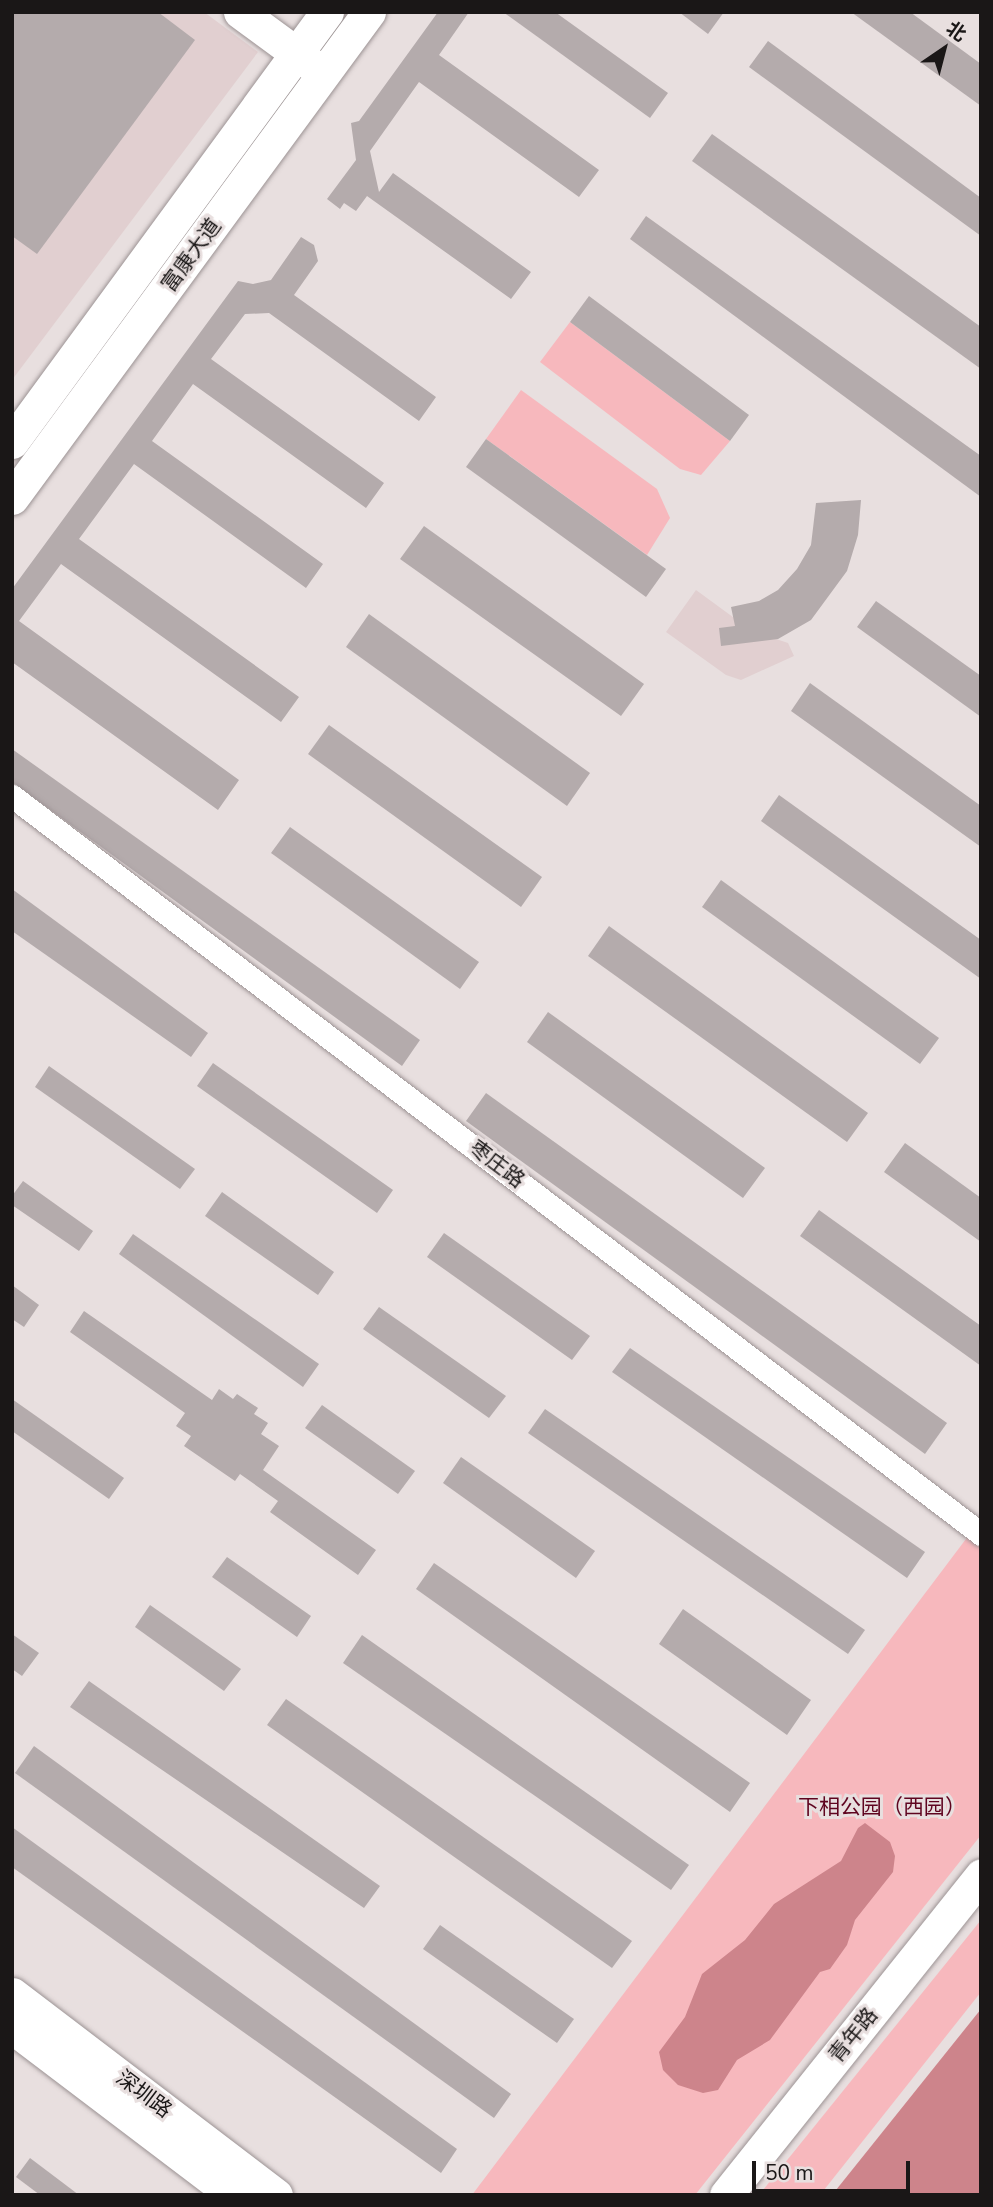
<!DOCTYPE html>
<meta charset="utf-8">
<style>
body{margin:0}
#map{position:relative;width:993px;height:2207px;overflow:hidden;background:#e8dfdf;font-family:"Nunito Sans","Noto Sans SC",sans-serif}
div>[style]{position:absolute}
.built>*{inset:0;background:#e1cfd0}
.green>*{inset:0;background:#f7b8bd}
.water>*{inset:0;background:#cd848b}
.building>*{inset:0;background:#b4abac}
.roads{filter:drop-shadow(0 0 2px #9c9394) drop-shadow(0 0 2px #9c9394)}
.street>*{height:23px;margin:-11.5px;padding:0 11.5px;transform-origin:11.5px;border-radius:11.5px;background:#fff}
.secondary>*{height:33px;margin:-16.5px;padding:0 16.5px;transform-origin:16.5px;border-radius:16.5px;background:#fff}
span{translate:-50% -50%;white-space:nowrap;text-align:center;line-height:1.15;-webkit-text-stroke:6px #e8dfdf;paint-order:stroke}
.street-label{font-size:21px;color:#1a1717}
.park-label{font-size:21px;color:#5f041f}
.frame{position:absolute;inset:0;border:14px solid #1a1717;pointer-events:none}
.north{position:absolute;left:909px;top:14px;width:70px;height:70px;-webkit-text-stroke:5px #e8dfdf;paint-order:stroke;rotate:35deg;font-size:19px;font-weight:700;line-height:28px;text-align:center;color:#1a1717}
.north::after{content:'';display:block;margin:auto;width:24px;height:32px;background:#1a1717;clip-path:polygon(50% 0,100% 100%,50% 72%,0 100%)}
.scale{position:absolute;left:752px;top:2161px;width:158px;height:32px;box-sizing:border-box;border:4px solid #1a1717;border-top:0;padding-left:9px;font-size:21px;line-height:24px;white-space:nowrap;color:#1a1717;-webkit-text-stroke:5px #e8dfdf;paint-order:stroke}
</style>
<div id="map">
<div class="built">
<div style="clip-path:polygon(12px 12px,204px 12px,258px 52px,12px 380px)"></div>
<div style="clip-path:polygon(696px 590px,752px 631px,788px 643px,794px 656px,741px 680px,726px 675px,666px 632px)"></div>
</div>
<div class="green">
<div style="clip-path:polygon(570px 322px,730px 441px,701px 475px,680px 469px,540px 362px)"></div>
<div style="clip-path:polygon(521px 390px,657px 489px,670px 518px,647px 555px,486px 439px)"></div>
<div style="clip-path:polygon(981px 1519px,981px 1835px,695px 2195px,472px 2195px)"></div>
<div style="clip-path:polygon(981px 1920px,981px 1992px,820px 2195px,759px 2195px)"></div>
</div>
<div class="water">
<div style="clip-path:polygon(865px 1823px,890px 1842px,895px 1856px,893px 1872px,855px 1920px,847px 1945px,830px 1969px,820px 1972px,770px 2040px,737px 2060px,718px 2090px,703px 2093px,678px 2085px,663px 2070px,659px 2052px,685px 2017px,702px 1974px,745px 1940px,774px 1904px,841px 1861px,858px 1828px)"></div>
<div style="clip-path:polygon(981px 2009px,981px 2195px,832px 2195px)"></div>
</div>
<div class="building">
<div style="clip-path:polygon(12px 12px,158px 12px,195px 40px,37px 254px,12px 236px)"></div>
<div style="clip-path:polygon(438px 12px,469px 12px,439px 55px,599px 170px,579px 197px,419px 82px,370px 151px,379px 192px,393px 173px,531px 272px,511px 299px,367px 196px,356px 211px,344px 203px,340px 209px,327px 199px,356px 160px,351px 123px,359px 121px)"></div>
<div style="clip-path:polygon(503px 12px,555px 12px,668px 93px,650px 118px)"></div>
<div style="clip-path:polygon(679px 12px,724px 12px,708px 34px)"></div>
<div style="clip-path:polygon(851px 12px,910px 12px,981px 64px,981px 106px)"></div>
<div style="clip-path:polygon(768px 41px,981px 198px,981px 236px,749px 67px)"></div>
<div style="clip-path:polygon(712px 134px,981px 327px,981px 369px,692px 161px)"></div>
<div style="clip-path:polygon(646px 216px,981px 456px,981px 497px,630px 239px)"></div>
<div style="clip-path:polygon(301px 237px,314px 245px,318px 261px,294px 295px,436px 397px,419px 421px,269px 313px,245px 314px,211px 359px,384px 483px,366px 508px,193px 384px,152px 441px,323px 564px,306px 588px,134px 464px,79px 539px,299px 697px,281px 722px,61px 564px,19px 621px,239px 780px,218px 810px,12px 662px,12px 589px,238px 281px,253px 284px,271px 280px)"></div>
<div style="clip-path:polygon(589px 296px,749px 415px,730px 441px,570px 322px)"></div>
<div style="clip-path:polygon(486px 439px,666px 569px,646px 597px,466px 467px)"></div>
<div style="clip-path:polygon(861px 500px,858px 535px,847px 571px,811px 620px,778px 639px,721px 646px,719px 628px,735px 626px,731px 607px,759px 601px,778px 590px,797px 569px,811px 545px,816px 503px)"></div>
<div style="clip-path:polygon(424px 526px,644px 684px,621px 716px,400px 559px)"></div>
<div style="clip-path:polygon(876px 601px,981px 676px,981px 717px,857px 627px)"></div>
<div style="clip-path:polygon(369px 614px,590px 773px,567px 806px,346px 647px)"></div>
<div style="clip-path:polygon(810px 683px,981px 806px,981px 847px,791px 711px)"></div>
<div style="clip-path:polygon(329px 725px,542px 877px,521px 907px,308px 754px)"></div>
<div style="clip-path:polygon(12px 749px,420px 1040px,402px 1066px,12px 782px)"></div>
<div style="clip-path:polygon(779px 795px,981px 940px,981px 979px,761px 821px)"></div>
<div style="clip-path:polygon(290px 827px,479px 962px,460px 989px,271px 853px)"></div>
<div style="clip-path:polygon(721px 880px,939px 1038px,920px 1064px,702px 907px)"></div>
<div style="clip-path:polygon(12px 889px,208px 1033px,191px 1057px,12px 931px)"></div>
<div style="clip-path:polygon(609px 926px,868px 1113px,847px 1142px,588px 956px)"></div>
<div style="clip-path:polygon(548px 1012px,765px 1168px,743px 1198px,527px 1042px)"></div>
<div style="clip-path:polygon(213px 1063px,393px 1190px,377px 1213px,197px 1086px)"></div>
<div style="clip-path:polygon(49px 1066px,195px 1169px,180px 1189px,35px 1087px)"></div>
<div style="clip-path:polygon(486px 1093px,947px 1423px,925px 1454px,466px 1121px)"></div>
<div style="clip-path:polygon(905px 1143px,981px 1198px,981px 1242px,884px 1172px)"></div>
<div style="clip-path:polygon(23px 1181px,93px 1231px,79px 1251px,12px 1205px,12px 1196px)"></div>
<div style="clip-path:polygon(222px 1192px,334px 1272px,318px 1295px,205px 1216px)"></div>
<div style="clip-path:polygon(819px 1210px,981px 1326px,981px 1366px,800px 1236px)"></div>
<div style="clip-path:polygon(444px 1233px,590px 1336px,572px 1360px,427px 1257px)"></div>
<div style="clip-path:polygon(133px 1234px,319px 1364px,303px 1387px,119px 1254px)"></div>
<div style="clip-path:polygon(12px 1285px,39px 1305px,24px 1327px,12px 1319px)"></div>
<div style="clip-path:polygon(379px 1307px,506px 1396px,489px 1418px,363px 1329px)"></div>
<div style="clip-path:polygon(84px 1311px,212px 1400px,219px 1389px,233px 1399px,237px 1394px,258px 1408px,254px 1414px,268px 1423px,261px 1434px,279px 1446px,263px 1470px,376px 1550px,358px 1575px,270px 1512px,278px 1501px,240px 1474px,235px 1481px,184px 1446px,191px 1436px,176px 1426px,185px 1413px,70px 1332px)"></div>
<div style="clip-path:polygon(630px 1348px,925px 1552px,907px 1578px,612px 1372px)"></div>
<div style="clip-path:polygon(12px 1399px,124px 1478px,109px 1499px,12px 1431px)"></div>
<div style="clip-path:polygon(322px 1405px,415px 1471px,398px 1494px,305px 1428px)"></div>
<div style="clip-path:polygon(545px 1409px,865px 1630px,848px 1654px,528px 1433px)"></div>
<div style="clip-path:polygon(461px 1457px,595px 1551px,576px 1578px,443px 1483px)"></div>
<div style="clip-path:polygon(227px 1557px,311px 1616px,297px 1637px,212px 1577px)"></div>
<div style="clip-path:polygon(434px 1563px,750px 1783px,730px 1812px,416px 1589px)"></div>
<div style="clip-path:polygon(150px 1605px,241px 1669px,224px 1691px,135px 1627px)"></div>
<div style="clip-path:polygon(683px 1609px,811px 1700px,787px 1735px,659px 1644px)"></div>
<div style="clip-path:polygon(12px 1634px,39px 1653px,22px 1676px,12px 1669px)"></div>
<div style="clip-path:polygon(362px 1635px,689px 1865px,671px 1890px,343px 1663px)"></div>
<div style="clip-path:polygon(89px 1681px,380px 1886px,364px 1908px,70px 1707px)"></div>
<div style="clip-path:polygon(286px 1699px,632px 1941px,612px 1968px,267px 1725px)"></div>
<div style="clip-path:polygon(34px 1746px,511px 2094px,494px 2118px,15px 1773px)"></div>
<div style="clip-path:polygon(12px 1827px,457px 2149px,441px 2173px,12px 1867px)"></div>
<div style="clip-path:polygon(440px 1925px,574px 2019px,557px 2043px,423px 1949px)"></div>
<div style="clip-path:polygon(30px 2158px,79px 2195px,40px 2195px,16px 2177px)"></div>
</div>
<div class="roads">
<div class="street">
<div style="left:12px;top:796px;width:1218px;rotate:37.29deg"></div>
</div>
<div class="secondary">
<div style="left:240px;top:12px;width:93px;rotate:36.3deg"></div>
<div style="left:12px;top:442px;width:533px;rotate:-53.78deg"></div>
<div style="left:12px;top:498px;width:603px;rotate:-53.7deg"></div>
<div style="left:12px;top:1994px;width:332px;rotate:37.3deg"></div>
<div style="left:12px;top:2027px;width:278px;rotate:37.2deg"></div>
<div style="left:726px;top:2195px;width:409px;rotate:-51.4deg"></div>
</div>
</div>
<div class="street-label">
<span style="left:191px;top:255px;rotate:-54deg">富康大道</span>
<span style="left:497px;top:1164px;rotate:37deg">枣庄路</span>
<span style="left:853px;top:2035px;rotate:-51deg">青年路</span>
<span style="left:144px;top:2094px;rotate:37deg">深圳路</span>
</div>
<div class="park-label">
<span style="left:882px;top:1807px">下相公园（西园）</span>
</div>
<div class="frame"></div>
<div class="north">北</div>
<div class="scale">50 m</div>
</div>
